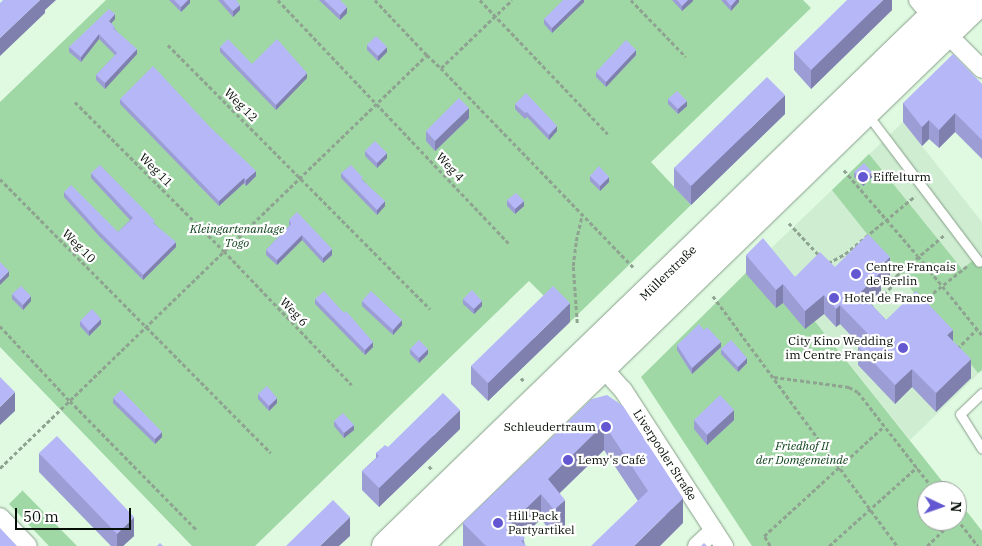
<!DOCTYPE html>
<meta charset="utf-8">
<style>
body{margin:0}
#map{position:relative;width:982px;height:546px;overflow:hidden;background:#e0fae2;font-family:"IBM Plex Serif",serif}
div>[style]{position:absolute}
.built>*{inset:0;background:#ceedd1}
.green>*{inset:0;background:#9fd7a5}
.path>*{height:2.5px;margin-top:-1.25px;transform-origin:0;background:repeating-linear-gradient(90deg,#8fa391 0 4px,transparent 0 6.5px)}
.roads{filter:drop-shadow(0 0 1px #869e88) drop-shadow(0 0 1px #869e88)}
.service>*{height:9px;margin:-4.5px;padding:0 4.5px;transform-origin:4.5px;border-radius:4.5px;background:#fff}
.minor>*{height:18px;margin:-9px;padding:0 9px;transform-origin:9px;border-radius:9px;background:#fff}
.primary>*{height:28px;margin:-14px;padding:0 14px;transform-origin:14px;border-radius:14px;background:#fff}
.wall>*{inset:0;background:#9c9dd4}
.shaded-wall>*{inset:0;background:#7f80ad}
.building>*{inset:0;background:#b5b7f7}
.dots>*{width:14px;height:14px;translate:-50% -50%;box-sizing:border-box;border:2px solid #fff;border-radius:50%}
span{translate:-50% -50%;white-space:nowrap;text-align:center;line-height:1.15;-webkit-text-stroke:4.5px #fff;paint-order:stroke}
.street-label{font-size:12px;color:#060f07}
.poi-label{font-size:12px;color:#060f07}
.left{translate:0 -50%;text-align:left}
.right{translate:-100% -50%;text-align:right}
.park-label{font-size:12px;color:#10441c;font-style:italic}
.north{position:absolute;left:917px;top:481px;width:50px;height:50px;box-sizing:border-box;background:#fff;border:1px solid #9b9f9c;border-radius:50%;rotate:93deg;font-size:14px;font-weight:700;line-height:20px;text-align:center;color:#060f07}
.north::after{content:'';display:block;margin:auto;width:18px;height:22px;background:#6358d1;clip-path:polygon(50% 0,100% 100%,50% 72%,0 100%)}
.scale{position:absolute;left:15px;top:508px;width:116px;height:22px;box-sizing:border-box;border:2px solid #060f07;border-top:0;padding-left:6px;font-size:15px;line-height:18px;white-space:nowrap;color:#060f07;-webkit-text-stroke:4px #fff;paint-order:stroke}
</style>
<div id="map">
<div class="built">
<div style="clip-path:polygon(903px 122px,982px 222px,982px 370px,910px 440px,763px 256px)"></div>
</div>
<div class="green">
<div style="clip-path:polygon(106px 0,803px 0,811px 8px,651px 162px,691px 205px,570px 322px,529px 281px,255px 546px,192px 546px,0 347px,0 102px)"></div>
<div style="clip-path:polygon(869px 154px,962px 269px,976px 258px,982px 260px,982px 370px,978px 373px,832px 190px)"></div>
<div style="clip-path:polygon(763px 256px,950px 491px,927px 491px,927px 521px,957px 521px,957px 499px,982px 531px,982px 546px,752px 546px,641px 377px)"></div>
<div style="clip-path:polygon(23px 490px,23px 491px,77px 546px,49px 546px,9px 504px)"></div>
</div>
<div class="path">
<div style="left:278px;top:0;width:335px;rotate:46.5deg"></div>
<div style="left:375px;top:0;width:76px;rotate:46.6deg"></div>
<div style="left:480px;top:0;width:185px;rotate:46.3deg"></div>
<div style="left:631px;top:0;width:79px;rotate:46deg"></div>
<div style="left:168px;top:45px;width:372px;rotate:45.2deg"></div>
<div style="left:441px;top:68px;width:278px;rotate:46deg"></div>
<div style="left:75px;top:102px;width:211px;rotate:45deg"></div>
<div style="left:224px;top:251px;width:185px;rotate:46.3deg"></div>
<div style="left:844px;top:170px;width:113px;rotate:49.3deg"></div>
<div style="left:918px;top:256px;width:102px;rotate:51deg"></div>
<div style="left:0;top:179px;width:385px;rotate:45.3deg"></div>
<div style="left:789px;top:223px;width:45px;rotate:46.8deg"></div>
<div style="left:828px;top:263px;width:19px;rotate:-28deg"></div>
<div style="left:845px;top:254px;width:91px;rotate:-39.6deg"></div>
<div style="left:713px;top:296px;width:310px;rotate:53.6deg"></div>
<div style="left:923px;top:301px;width:56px;rotate:-38.5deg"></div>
<div style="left:869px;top:307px;width:31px;rotate:-42deg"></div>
<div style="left:892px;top:286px;width:11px;rotate:-68deg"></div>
<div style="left:896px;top:276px;width:63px;rotate:-40.5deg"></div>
<div style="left:577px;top:323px;width:57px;rotate:-94deg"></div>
<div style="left:573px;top:266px;width:25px;rotate:-83deg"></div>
<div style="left:576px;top:241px;width:27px;rotate:-77deg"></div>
<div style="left:0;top:326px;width:103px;rotate:47deg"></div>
<div style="left:70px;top:401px;width:180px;rotate:45.5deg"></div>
<div style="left:957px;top:349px;width:28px;rotate:-45deg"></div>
<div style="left:774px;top:377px;width:76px;rotate:7.6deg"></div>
<div style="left:849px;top:387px;width:10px;rotate:29deg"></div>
<div style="left:858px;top:392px;width:125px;rotate:52.1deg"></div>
<div style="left:521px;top:378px;width:6px;rotate:45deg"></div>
<div style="left:429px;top:466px;width:6px;rotate:51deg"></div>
<div style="left:0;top:468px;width:594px;rotate:-44.05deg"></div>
<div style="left:427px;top:55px;width:19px;rotate:43deg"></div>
<div style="left:441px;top:68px;width:98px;rotate:-43.8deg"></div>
<div style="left:957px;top:519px;width:34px;rotate:52deg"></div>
<div style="left:770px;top:546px;width:12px;rotate:-121deg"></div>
<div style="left:764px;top:536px;width:163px;rotate:-42.5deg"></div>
<div style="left:829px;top:546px;width:118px;rotate:-41.9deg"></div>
<div style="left:927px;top:546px;width:36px;rotate:-44deg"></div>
</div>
<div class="roads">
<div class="service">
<div style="left:868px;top:115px;width:184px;rotate:52.9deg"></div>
<div style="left:982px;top:393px;width:30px;rotate:136deg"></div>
<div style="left:960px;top:414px;width:41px;rotate:57.8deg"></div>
</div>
<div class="minor">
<div style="left:918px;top:0;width:45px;rotate:49.5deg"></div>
<div style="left:947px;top:34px;width:49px;rotate:45deg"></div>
<div style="left:602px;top:367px;width:31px;rotate:48deg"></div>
<div style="left:623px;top:390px;width:186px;rotate:57.1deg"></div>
<div style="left:0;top:517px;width:40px;rotate:46deg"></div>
<div style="left:697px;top:546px;width:23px;rotate:-43deg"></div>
</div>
<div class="primary">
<div style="left:386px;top:546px;width:785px;rotate:-44.07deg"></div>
<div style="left:418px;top:546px;width:784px;rotate:-44.12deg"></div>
</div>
</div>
<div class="wall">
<div style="clip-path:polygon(169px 0,190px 0,190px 3px,181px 12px)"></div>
<div style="clip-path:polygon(218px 0,236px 0,240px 10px,233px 17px)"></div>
<div style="clip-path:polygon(319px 0,340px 0,347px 13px,340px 20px)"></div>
<div style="clip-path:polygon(584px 0,584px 2px,552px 33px,544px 24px,544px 19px)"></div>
<div style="clip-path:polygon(672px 0,693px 0,693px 1px,682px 11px)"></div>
<div style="clip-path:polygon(721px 0,739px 0,739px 2px,731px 11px)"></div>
<div style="clip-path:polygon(892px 0,892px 10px,811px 89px,794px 70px,794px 52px)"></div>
<div style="clip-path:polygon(115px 19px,111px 23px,115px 29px,137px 54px,105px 89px,96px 80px,96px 75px,115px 55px,99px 39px,81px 62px,69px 52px,69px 47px)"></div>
<div style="clip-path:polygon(367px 45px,387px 52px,378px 61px,367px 50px)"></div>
<div style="clip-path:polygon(220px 47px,252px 64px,307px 78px,276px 110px,220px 52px)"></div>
<div style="clip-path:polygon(636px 55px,606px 87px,596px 77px,596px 72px)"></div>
<div style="clip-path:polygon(982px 84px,982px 159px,955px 132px,939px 148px,929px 139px,922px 146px,903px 122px,903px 103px)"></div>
<div style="clip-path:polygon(120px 99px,256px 176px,246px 186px,244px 183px,219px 206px,120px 104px)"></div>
<div style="clip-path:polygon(668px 99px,687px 106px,678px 114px,668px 104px)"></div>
<div style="clip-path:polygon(515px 104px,557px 131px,549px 140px,527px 117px,525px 119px,515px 109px)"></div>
<div style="clip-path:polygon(785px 114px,691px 205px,674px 187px,674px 168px)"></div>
<div style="clip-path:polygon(469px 118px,435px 151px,426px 141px,426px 131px)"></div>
<div style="clip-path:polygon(365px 151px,387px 158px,377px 168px,365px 156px)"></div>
<div style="clip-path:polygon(854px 172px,872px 177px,863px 186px,854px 177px)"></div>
<div style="clip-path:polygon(91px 173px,155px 224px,176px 247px,143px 280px,99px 236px,64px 197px,64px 192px,118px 232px,130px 220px,91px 178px)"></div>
<div style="clip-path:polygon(341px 173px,363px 180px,385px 206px,377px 215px,341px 178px)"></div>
<div style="clip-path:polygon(590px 176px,609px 182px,600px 191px,590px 181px)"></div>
<div style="clip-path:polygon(507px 200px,524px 206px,515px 214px,507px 206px)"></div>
<div style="clip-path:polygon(289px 220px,332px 255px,323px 263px,302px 240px,277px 265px,266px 255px,266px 250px,289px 226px)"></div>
<div style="clip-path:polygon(746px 255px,795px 277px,835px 267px,890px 276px,881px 284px,881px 291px,869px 302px,886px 320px,953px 342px,971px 378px,936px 412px,912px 387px,895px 404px,858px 365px,858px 346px,860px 345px,840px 324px,836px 327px,824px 314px,805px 329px,783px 303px,776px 308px,746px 274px)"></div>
<div style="clip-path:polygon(12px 294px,31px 301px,23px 310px,12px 299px)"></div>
<div style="clip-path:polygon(315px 299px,344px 313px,373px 347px,365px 355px,315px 304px)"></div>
<div style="clip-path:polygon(463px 299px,482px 306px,474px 314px,463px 304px)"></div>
<div style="clip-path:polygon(362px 301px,402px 325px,393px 335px,362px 306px)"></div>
<div style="clip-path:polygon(80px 321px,101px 324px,89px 336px,80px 326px)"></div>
<div style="clip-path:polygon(570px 322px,488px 401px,471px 384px,471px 366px)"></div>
<div style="clip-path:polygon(704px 330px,721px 347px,692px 374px,677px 350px,677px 345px)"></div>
<div style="clip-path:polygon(410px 349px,428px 354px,419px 363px,410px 354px)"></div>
<div style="clip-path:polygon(721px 349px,747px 363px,738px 372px,721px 354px)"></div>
<div style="clip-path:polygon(258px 394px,277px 403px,269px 411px,258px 399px)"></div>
<div style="clip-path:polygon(113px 398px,162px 437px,155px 444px,113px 403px)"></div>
<div style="clip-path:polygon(592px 399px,683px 523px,638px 501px,604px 450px,560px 493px,565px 525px,554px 536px,541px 519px,523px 536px,525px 545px,526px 546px,463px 546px,463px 523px)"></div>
<div style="clip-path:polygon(694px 420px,734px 420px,707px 445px,694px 429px)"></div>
<div style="clip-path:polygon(334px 421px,354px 430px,344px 438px,334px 426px)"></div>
<div style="clip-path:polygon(460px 429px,379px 507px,362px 490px,362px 471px,376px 458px,376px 453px,388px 447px)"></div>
<div style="clip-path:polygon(39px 453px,134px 536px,123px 546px,111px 546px,39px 472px)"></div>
</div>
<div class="shaded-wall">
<div style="clip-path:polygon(40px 0,56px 0,45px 10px,45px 13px,0 56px,0 38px)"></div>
<div style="clip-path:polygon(188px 0,190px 0,190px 3px,181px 12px,181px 7px)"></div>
<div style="clip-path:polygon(581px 0,584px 0,584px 2px,552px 33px,552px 28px)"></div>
<div style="clip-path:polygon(688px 0,693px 0,693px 1px,682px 11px,682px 6px)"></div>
<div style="clip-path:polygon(736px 0,739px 0,739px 2px,731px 11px,731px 6px)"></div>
<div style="clip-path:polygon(883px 0,892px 0,892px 10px,811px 89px,811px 70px)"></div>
<div style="clip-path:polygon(240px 5px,240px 10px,233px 17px,233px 11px)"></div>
<div style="clip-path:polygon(347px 7px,347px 13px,340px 20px,340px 15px)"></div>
<div style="clip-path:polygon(115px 14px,115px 19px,109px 26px,109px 21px)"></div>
<div style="clip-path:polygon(99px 34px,99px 39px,81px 62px,81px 57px)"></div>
<div style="clip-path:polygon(387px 47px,387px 52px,378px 61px,378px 56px)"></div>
<div style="clip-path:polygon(137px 49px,137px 54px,105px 89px,105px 83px)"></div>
<div style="clip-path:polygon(636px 50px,636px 55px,606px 87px,606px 82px)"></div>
<div style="clip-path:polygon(307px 73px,307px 78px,276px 110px,276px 105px)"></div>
<div style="clip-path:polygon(785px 95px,785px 114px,691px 205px,691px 186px)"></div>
<div style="clip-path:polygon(687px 101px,687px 106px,678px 114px,678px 109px)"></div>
<div style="clip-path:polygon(469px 108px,469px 118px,435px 151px,435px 141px)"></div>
<div style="clip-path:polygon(955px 113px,955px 132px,939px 148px,939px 130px)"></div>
<div style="clip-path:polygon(929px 120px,929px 139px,922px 146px,922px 127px)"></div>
<div style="clip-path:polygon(557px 126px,557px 131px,549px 140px,549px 135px)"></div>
<div style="clip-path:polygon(387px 153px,387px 158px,377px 168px,377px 163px)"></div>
<div style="clip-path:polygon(256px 171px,256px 176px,246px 186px,246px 180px)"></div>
<div style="clip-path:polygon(872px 172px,872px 177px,863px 186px,863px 181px)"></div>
<div style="clip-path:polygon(609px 177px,609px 182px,600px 191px,600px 186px)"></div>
<div style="clip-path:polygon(244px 178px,244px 183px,219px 206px,219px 201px)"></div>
<div style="clip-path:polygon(385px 201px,385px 206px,377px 215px,377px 210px)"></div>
<div style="clip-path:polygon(524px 201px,524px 206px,515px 214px,515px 209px)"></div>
<div style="clip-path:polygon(302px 235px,302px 240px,277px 265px,277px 260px)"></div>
<div style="clip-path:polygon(176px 242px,176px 247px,143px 280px,143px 275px)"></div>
<div style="clip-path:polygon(332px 249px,332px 255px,323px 263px,323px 258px)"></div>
<div style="clip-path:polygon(890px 257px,890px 276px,881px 284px,881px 291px,860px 311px,860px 293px,877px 269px)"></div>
<div style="clip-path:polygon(9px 271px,9px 276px,0 285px,0 280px)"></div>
<div style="clip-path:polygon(783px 284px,783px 303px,776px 308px,776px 290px)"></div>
<div style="clip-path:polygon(824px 295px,824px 314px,805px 329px,805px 311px)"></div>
<div style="clip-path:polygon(31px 296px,31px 301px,23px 310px,23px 305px)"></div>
<div style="clip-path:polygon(482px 301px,482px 306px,474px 314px,474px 309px)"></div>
<div style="clip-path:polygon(570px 303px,570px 322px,488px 401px,488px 383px)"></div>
<div style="clip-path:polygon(840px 305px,840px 324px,836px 327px,836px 309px)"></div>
<div style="clip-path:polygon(101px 319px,101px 324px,89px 336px,89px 331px)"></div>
<div style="clip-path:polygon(402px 320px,402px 325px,393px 335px,393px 330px)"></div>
<div style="clip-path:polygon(953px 330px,953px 348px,947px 335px)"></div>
<div style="clip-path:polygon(373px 342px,373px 347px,365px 355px,365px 350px)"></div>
<div style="clip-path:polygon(721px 342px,721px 347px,692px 374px,692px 368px)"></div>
<div style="clip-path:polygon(428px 349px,428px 354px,419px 363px,419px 358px)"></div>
<div style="clip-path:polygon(747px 358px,747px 363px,738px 372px,738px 367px)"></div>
<div style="clip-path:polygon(971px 359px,971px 378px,936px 412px,936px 393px)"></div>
<div style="clip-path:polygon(912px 369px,912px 387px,895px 404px,895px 385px)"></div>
<div style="clip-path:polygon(15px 392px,15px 411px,0 425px,0 407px)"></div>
<div style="clip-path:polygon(277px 398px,277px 403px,269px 411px,269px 406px)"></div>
<div style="clip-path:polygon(460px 410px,460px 429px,379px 507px,379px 488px)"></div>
<div style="clip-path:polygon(734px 410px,734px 420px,707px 445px,707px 435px)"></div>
<div style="clip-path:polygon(604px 424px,604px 450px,548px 504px,548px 479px)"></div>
<div style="clip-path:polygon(354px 425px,354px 430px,344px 438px,344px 433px)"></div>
<div style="clip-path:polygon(162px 432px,162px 437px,155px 444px,155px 439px)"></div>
<div style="clip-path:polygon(541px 494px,541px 519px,513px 546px,511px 523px)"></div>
<div style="clip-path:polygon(683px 498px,683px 523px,660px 546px,634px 546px)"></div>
<div style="clip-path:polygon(565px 500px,565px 525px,554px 536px,554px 510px)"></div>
<div style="clip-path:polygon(134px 517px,134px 536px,123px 546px,117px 546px,117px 534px)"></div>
<div style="clip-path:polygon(350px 517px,350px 536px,339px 546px,320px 546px)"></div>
</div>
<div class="building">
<div style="clip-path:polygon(3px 0,40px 0,0 38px,0 3px)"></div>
<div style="clip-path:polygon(174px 0,188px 0,181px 7px)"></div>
<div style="clip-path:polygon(223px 0,236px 0,240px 5px,233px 11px)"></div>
<div style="clip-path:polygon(324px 0,340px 0,347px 7px,340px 15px)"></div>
<div style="clip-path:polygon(563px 0,581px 0,552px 28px,544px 19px)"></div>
<div style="clip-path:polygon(677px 0,688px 0,682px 6px)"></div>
<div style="clip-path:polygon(726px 0,736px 0,731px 6px)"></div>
<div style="clip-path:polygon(847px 0,883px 0,811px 70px,794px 52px)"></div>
<div style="clip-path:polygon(109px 9px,115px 14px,109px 21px,115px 27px,113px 28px,137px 49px,105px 83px,96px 75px,117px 53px,99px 34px,81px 57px,69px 47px)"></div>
<div style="clip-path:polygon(376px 36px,387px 47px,378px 56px,367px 45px)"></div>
<div style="clip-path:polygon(228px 39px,252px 64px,277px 39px,307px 73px,276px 105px,220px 47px)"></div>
<div style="clip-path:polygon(626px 40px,636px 50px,606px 82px,596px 72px)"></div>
<div style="clip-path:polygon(953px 54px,982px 84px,982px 140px,955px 113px,939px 130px,929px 120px,922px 127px,903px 103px)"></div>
<div style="clip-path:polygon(153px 66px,210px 127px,256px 171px,246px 180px,244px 178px,219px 201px,120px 99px)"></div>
<div style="clip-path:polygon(767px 77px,785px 95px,691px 186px,674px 168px)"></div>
<div style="clip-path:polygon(677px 91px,687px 101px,678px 109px,668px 99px)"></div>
<div style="clip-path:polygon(526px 93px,557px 126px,549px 135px,527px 112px,525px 113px,515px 104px)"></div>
<div style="clip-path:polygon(459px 98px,469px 108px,435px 141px,426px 131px)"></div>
<div style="clip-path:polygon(375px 141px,387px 153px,377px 163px,365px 151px)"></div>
<div style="clip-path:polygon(864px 163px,872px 172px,863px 181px,854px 172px)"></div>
<div style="clip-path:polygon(100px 165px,155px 221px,153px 223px,176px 242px,143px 275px,99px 231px,64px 192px,71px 185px,118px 232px,133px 218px,91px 173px)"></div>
<div style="clip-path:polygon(351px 165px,363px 178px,361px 179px,385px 201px,377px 210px,341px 173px)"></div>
<div style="clip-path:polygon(599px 166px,609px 177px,600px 186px,590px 176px)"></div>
<div style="clip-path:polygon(516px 193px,524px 201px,515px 209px,507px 200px)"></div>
<div style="clip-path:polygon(297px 212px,332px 249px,323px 258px,302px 235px,277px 260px,266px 250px,291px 224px,289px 220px)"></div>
<div style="clip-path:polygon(868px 234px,890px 257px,877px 269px,881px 272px,860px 293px,886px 320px,916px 291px,953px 330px,947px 335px,971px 359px,936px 393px,912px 369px,895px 385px,858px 346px,870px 336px,840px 305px,836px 309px,824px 295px,805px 311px,783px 284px,776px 290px,746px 255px,763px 238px,795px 277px,820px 252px,835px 267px)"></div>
<div style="clip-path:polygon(0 262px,9px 271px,0 280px)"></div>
<div style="clip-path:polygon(21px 286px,31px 296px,23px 305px,12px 294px)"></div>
<div style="clip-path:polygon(553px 286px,570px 303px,488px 383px,471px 366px)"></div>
<div style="clip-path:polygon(472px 290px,482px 301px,474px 309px,463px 299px)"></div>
<div style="clip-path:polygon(324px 291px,344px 313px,346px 311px,373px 342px,365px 350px,315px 299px)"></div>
<div style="clip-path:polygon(371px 291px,402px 320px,393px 330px,362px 301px)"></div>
<div style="clip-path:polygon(92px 309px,101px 319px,89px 331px,80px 321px)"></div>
<div style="clip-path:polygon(699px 324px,704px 330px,707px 327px,721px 342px,692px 368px,677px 345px)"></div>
<div style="clip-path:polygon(419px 340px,428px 349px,419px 358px,410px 349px)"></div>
<div style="clip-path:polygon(731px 340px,747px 358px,738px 367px,721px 349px)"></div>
<div style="clip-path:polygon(0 377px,15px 392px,0 407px)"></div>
<div style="clip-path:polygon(267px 386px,277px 398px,269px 406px,258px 394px)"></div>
<div style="clip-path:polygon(121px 390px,162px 432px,155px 439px,113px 398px)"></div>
<div style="clip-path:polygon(443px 393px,460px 410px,379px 488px,362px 471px,379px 456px,376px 453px,385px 445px,388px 447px)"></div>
<div style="clip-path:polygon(607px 395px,623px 406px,683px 498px,634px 546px,591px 546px,648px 491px,604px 424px,548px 479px,565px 500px,554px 510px,541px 494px,511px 523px,525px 538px,521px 541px,526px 546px,486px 546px,463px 523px,592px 399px)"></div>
<div style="clip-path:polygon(720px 395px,734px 410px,707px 435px,694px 420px)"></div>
<div style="clip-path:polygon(343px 413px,354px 425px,344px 433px,334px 421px)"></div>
<div style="clip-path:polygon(57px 436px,134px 517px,117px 534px,39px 453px)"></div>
<div style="clip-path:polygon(333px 500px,350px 517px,320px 546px,286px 546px)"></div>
<div style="clip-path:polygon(0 528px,17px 546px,0 546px)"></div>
<div style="clip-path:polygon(160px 543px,163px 546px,157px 546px)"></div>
<div style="clip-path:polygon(704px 543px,707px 546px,701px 546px)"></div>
</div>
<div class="dots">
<div style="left:863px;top:177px;background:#6358d1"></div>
<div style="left:856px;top:274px;background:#6358d1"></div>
<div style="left:834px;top:298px;background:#6358d1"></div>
<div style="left:903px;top:348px;background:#6358d1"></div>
<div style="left:606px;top:427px;background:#6358d1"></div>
<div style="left:568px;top:460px;background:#6358d1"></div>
<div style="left:498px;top:523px;background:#6358d1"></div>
</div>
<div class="street-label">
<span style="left:241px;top:105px;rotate:45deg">Weg 12</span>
<span style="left:450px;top:167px;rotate:47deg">Weg 4</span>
<span style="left:156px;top:170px;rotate:45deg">Weg 11</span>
<span style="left:79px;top:246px;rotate:45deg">Weg 10</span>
<span style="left:668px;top:273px;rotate:-44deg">Müllerstraße</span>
<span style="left:294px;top:312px;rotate:46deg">Weg 6</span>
<span style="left:665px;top:455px;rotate:57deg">Liverpooler Straße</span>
</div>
<div class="poi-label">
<span class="left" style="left:873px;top:177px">Eiffelturm</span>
<span class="left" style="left:866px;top:274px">Centre Français<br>de Berlin</span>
<span class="left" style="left:844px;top:298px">Hotel de France</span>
<span class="right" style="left:893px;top:348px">City Kino Wedding<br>im Centre Français</span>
<span class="right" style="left:596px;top:427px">Schleudertraum</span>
<span class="left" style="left:578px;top:460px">Lemy's Café</span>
<span class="left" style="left:508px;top:523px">Hill Pack<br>Partyartikel</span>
</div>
<div class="park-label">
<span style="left:237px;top:236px">Kleingartenanlage<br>Togo</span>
<span style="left:802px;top:453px">Friedhof II<br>der Domgemeinde</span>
</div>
<div class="north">N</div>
<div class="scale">50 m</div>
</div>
